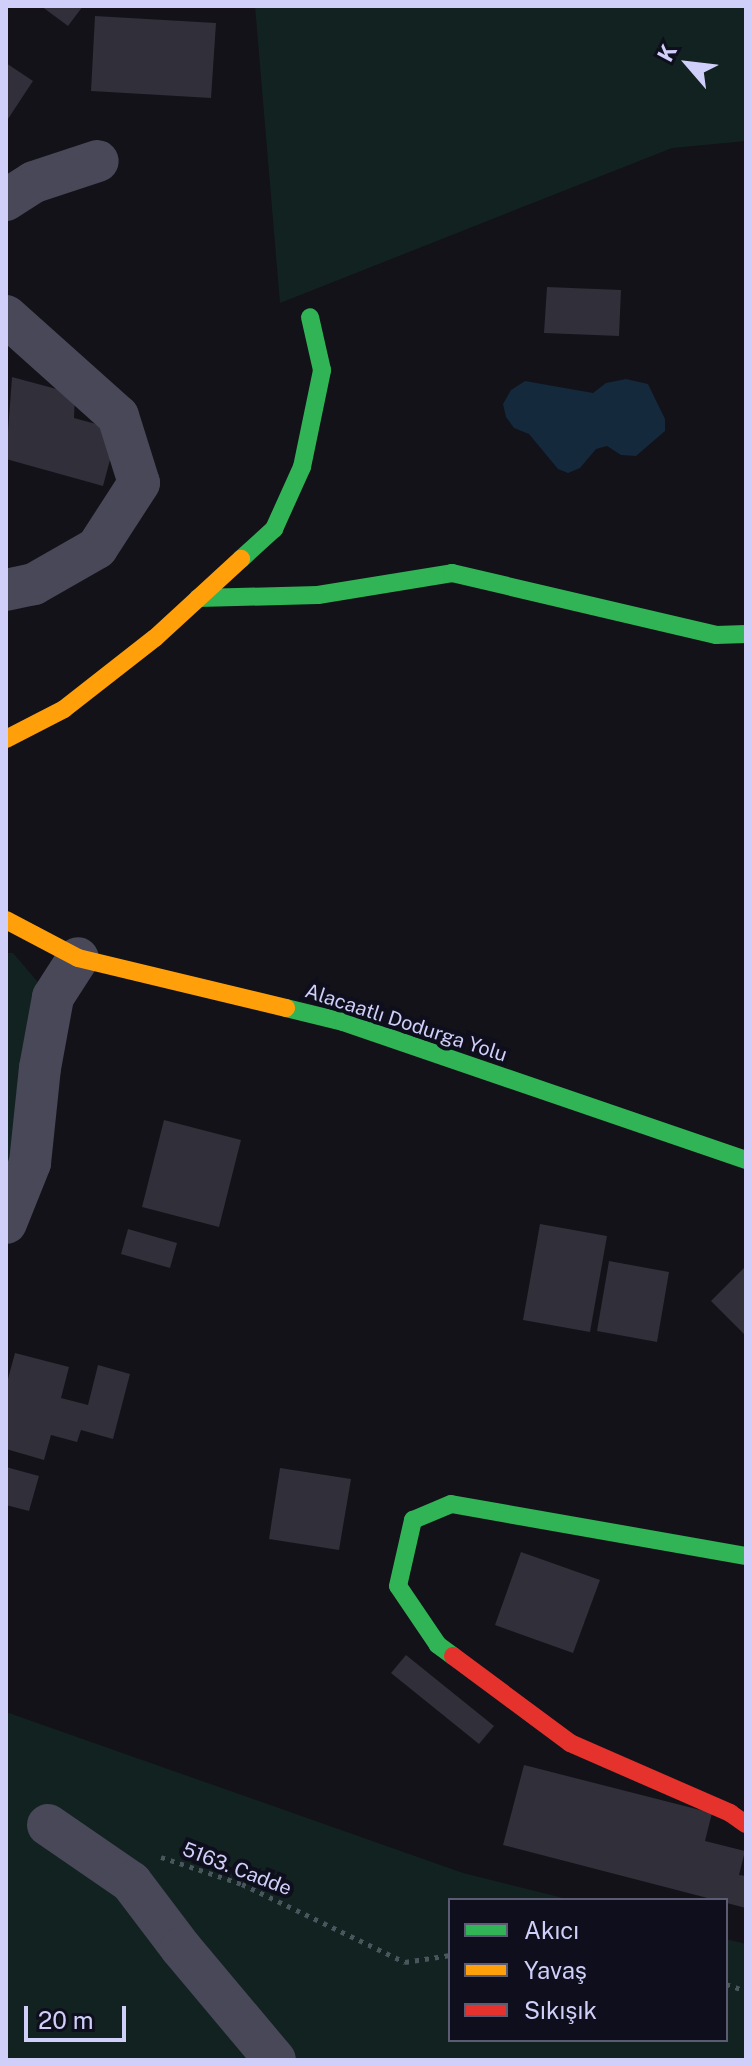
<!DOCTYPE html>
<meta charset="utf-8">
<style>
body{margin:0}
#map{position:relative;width:752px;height:2066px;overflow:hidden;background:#121218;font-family:"Public Sans",sans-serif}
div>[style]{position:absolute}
.green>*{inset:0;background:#122221}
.water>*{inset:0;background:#14293b}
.building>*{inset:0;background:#302f3a}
.path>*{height:5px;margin-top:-2.5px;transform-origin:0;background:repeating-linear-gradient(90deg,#49565e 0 4px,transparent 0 10px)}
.street>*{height:42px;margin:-21px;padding:0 21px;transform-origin:21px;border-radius:21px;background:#484858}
.fast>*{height:18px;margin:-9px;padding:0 9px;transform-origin:9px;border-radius:9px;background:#30b455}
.slow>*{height:18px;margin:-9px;padding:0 9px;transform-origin:9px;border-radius:9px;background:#ff9f0a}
.jam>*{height:18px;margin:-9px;padding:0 9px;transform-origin:9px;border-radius:9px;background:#e5322d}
span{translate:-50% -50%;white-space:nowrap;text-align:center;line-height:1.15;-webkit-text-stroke:8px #0e0e1c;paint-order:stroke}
.street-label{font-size:20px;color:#cfcff9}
.frame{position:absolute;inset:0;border:8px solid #cfcff9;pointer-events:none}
.legend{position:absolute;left:448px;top:1898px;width:280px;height:144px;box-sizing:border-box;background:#0e0e1c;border:2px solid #5b5b74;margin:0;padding:10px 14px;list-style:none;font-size:24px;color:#cfcff9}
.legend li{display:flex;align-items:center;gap:16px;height:40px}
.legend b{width:40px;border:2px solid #5b5b74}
.north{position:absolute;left:648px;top:24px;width:80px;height:80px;-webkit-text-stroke:6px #0e0e1c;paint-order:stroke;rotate:298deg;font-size:22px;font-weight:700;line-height:32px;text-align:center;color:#cfcff9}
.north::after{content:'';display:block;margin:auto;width:28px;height:36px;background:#cfcff9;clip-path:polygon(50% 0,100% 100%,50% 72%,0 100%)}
.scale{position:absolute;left:24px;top:2006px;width:102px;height:36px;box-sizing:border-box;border:4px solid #cfcff9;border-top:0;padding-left:10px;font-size:24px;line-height:28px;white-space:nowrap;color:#cfcff9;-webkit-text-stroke:6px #0e0e1c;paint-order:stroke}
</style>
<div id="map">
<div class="green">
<div style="clip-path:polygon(255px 6px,746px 6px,746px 141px,672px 148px,280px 303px)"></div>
<div style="clip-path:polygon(6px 953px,13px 953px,42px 987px,11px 1169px,6px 1180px)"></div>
<div style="clip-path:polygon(6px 1712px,463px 1873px,571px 1900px,450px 1900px,450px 2040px,726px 2040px,726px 1939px,746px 1944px,746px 2060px,6px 2060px)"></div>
</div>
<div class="water">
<div style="clip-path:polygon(626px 379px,648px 384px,665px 419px,665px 431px,636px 456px,621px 455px,607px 446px,596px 449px,580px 468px,568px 473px,558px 469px,529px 434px,514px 428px,506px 417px,503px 404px,511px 390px,525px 381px,593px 393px,606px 383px)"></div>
</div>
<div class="building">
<div style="clip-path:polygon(41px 6px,83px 6px,68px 26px)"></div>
<div style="clip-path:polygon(95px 16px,216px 23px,211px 98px,91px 91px)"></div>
<div style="clip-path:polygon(6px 63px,33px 81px,6px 122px)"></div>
<div style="clip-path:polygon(547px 287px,621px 290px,619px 336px,544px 333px)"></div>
<div style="clip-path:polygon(12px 377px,75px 394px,74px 418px,118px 430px,103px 486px,6px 459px)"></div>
<div style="clip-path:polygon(164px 1120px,241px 1140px,219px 1227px,142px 1207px)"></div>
<div style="clip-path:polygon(540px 1224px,607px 1236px,590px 1332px,523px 1320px)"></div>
<div style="clip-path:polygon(128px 1229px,177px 1243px,170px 1268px,121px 1254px)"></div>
<div style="clip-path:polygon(609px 1261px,669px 1272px,657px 1342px,597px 1331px)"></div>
<div style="clip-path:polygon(746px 1266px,746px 1336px,711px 1301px)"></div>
<div style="clip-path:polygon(15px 1353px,69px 1367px,61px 1398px,88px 1405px,98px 1365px,130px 1374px,113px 1439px,81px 1430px,77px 1442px,51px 1435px,44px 1460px,6px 1449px,6px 1386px)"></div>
<div style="clip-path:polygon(6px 1467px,39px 1476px,29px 1511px,6px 1505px)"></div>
<div style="clip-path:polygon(280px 1468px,351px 1479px,339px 1550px,269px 1539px)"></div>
<div style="clip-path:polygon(521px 1552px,600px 1580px,573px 1653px,495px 1625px)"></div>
<div style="clip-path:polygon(406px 1655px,494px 1726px,479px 1744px,391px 1673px)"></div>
<div style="clip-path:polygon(524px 1765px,712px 1813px,705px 1841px,745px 1851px,739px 1875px,746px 1876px,746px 1908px,503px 1845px)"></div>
</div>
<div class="path">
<div style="left:161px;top:1857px;width:85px;rotate:18.4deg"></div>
<div style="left:242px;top:1884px;width:181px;rotate:25.6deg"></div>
<div style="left:405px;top:1962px;width:46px;rotate:-8.8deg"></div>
<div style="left:726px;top:1984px;width:21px;rotate:19deg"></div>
</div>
<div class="street">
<div style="left:6px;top:200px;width:33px;rotate:-33deg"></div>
<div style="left:34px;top:182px;width:67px;rotate:-18.2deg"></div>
<div style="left:6px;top:316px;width:150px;rotate:41.8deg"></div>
<div style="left:118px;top:416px;width:70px;rotate:72.6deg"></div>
<div style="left:139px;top:483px;width:77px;rotate:122.9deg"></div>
<div style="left:97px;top:548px;width:73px;rotate:150.3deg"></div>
<div style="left:34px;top:584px;width:29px;rotate:168deg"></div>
<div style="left:6px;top:1223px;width:65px;rotate:-68.2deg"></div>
<div style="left:30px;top:1163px;width:96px;rotate:-84deg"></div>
<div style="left:40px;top:1068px;width:72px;rotate:-79.6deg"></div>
<div style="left:53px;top:997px;width:46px;rotate:-57.3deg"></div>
<div style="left:48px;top:1825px;width:101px;rotate:34.5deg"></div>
<div style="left:131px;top:1882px;width:83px;rotate:52.9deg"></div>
<div style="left:181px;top:1948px;width:146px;rotate:50deg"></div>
</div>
<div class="fast">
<div style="left:241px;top:559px;width:45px;rotate:-42.3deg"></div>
<div style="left:274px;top:529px;width:68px;rotate:-65.7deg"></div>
<div style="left:302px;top:467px;width:99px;rotate:-78.3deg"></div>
<div style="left:322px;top:370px;width:54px;rotate:-102.8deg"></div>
<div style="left:198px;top:598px;width:120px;rotate:-1.4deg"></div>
<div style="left:318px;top:595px;width:136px;rotate:-9.3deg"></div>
<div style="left:452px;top:573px;width:271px;rotate:13.2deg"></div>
<div style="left:716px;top:635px;width:30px;rotate:-2deg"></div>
<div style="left:286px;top:1008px;width:59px;rotate:13.8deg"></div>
<div style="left:343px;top:1022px;width:426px;rotate:18.9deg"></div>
<div style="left:453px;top:1656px;width:19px;rotate:-144deg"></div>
<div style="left:438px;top:1645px;width:71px;rotate:-124.1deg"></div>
<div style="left:398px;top:1586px;width:68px;rotate:-77.2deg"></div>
<div style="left:413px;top:1520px;width:41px;rotate:-22.8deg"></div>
<div style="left:451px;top:1504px;width:300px;rotate:10deg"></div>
</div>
<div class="slow">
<div style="left:6px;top:739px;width:65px;rotate:-27.3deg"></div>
<div style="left:64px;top:709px;width:115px;rotate:-38deg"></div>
<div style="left:155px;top:638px;width:117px;rotate:-42.6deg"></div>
<div style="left:6px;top:920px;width:81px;rotate:27.8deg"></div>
<div style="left:78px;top:958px;width:214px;rotate:13.5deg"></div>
</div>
<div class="jam">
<div style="left:453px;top:1656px;width:146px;rotate:36.6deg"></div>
<div style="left:570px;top:1743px;width:175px;rotate:23.6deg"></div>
<div style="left:730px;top:1813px;width:19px;rotate:35deg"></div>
</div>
<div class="street-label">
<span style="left:406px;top:1023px;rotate:18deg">Alacaatlı Dodurga Yolu</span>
<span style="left:237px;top:1869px;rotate:21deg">5163. Cadde</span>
</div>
<div class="frame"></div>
<ul class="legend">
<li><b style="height:10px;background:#30b455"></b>Akıcı</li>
<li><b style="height:10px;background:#ff9f0a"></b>Yavaş</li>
<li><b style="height:10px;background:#e5322d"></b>Sıkışık</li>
</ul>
<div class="north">K</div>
<div class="scale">20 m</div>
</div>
